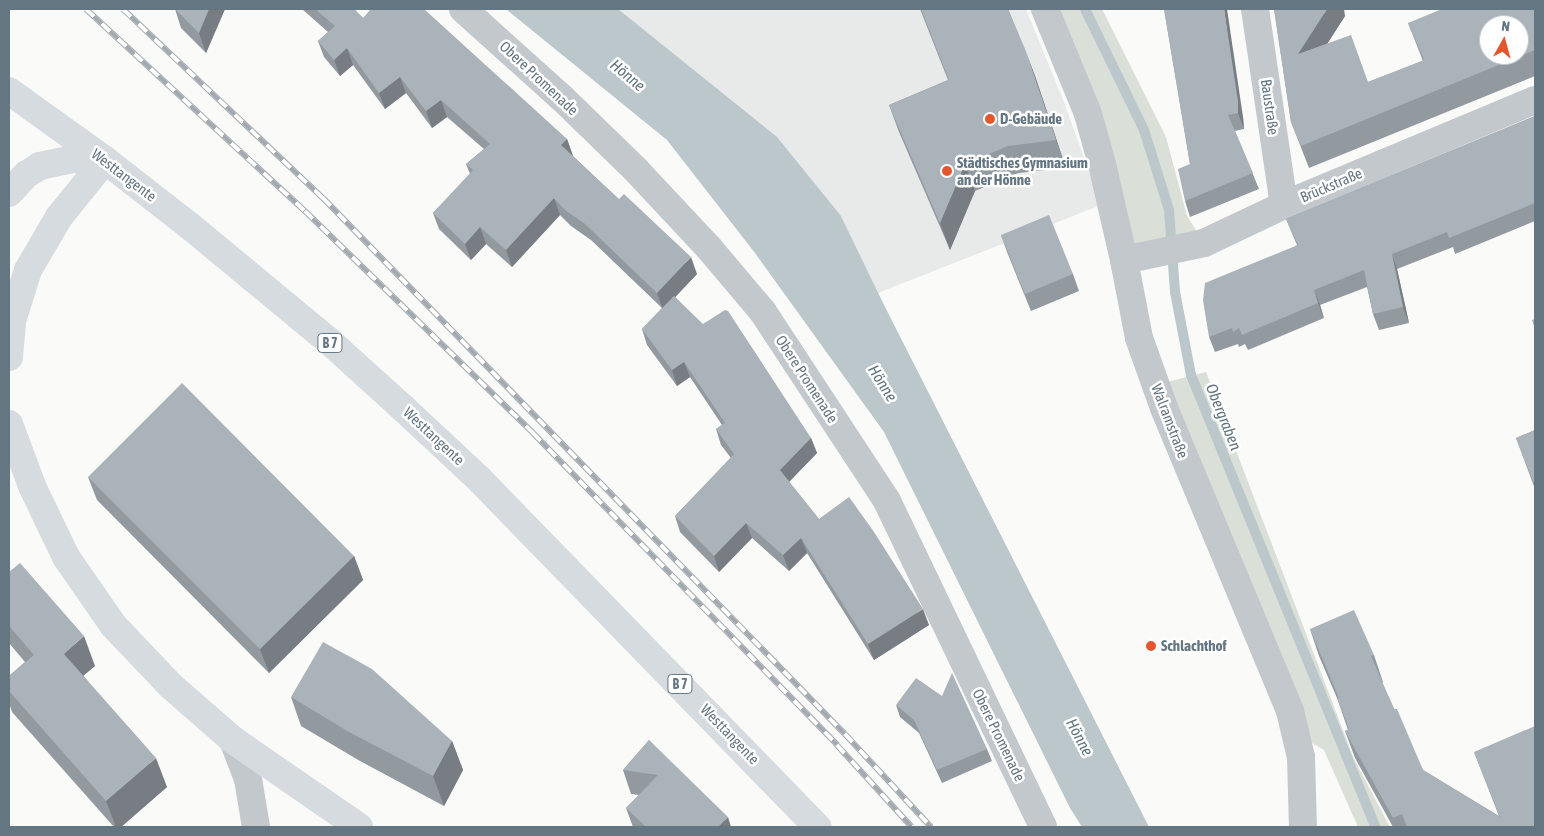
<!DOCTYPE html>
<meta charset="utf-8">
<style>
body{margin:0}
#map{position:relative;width:1544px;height:836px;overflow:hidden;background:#fafaf8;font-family:"Asap Condensed",sans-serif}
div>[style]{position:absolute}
.built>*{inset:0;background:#e8e9e9}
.green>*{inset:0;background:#dadfd7}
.water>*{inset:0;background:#bbc7cb}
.stream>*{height:10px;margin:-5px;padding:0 5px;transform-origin:5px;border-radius:5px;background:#bbc7cb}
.street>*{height:28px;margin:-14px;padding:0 14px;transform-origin:14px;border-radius:14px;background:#c3c8cc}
.secondary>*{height:28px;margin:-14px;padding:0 14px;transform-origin:14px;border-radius:14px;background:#d6dbdf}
.primary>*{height:28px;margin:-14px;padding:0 14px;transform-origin:14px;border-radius:14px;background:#d6dbdf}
.rail>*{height:5.5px;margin-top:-2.75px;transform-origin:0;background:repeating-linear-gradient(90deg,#fff 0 11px,#a2aab0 0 22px);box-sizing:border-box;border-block:1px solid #a2aab0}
.wall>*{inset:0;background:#929a9f}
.shaded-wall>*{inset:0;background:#777d82}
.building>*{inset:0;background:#aab3b9}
.dots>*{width:14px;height:14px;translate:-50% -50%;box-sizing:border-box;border:2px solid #fff;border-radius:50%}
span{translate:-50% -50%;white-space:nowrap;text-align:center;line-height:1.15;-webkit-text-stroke:5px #fff;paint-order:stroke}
.shield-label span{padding:1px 4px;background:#fff;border:1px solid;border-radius:4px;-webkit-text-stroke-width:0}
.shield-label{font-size:14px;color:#657683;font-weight:700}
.street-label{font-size:15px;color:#657683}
.poi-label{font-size:15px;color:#657683;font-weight:700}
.left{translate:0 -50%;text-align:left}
.water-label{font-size:16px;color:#60757c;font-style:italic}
.frame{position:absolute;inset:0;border:10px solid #657683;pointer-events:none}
.north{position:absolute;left:1479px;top:15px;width:50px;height:50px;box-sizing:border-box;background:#fff;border:1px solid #c1c8cd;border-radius:50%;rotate:7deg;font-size:14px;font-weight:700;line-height:20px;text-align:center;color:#657683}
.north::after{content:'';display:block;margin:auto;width:18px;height:22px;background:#e4572e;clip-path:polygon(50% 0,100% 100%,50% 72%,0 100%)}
</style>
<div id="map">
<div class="built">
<div style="clip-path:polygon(616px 9px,1026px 9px,1064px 102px,1101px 205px,878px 293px,841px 216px)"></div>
</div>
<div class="green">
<div style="clip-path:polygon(1045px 9px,1102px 9px,1166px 137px,1187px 216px,1204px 243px,1124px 260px)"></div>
<div style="clip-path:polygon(1206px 372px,1354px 759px,1390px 827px,1358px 827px,1324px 750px,1300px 736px,1156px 385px)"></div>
</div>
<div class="water">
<div style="clip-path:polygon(506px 9px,618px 9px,777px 137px,841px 216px,884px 305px,1149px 827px,1082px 827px,1070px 808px,884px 432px,755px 253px,667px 140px)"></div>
</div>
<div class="stream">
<div style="left:1085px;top:9px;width:135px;rotate:64deg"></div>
<div style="left:1144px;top:130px;width:84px;rotate:72.6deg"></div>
<div style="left:1169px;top:210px;width:82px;rotate:85.8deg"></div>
<div style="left:1175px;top:292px;width:85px;rotate:79.1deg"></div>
<div style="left:1191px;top:375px;width:488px;rotate:67.8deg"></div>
</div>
<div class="street">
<div style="left:463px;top:9px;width:133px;rotate:42deg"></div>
<div style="left:562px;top:98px;width:103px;rotate:44.2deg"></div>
<div style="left:636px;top:170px;width:107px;rotate:46.9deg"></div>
<div style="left:709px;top:248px;width:84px;rotate:49.8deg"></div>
<div style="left:763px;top:312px;width:226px;rotate:56.7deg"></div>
<div style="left:887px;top:501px;width:361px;rotate:64.4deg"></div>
<div style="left:1045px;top:9px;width:113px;rotate:67.7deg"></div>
<div style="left:1088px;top:114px;width:52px;rotate:74.4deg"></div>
<div style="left:1102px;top:164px;width:98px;rotate:77.1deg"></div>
<div style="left:1124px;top:260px;width:79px;rotate:79.1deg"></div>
<div style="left:1139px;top:338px;width:74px;rotate:70.3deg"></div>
<div style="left:1164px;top:408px;width:328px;rotate:67.4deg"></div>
<div style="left:1290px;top:711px;width:47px;rotate:76.6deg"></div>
<div style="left:1301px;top:757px;width:70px;rotate:88.4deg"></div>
<div style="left:1255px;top:9px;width:198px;rotate:81.6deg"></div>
<div style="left:1124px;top:260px;width:82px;rotate:-12deg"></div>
<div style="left:1204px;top:243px;width:89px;rotate:-25.4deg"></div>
<div style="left:1284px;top:205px;width:272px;rotate:-22.7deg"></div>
<div style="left:233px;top:740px;width:42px;rotate:69deg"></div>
<div style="left:248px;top:779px;width:49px;rotate:80.5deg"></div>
</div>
<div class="secondary">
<div style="left:9px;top:193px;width:26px;rotate:-47deg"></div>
<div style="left:27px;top:174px;width:15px;rotate:-32deg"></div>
<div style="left:40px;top:166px;width:33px;rotate:-12deg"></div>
<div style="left:72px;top:159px;width:33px;rotate:2deg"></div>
<div style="left:9px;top:357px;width:36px;rotate:-85deg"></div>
<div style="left:12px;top:321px;width:53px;rotate:-72.6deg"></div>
<div style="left:28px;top:270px;width:61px;rotate:-59.7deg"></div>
<div style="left:59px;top:217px;width:73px;rotate:-51.1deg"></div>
<div style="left:9px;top:424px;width:66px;rotate:69.6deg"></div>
<div style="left:32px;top:486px;width:79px;rotate:64.4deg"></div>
<div style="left:66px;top:557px;width:83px;rotate:55.3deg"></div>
<div style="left:113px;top:625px;width:84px;rotate:46.4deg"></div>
<div style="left:171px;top:686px;width:82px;rotate:41.1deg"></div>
<div style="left:233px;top:740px;width:153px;rotate:34.6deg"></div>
</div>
<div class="primary">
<div style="left:9px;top:91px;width:118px;rotate:35.7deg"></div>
<div style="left:105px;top:160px;width:109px;rotate:37.9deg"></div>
<div style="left:191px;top:227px;width:180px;rotate:39.6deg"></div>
<div style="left:330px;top:342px;width:100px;rotate:42.2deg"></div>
<div style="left:404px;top:409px;width:103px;rotate:43deg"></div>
<div style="left:479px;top:479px;width:486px;rotate:45.8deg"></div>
</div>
<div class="rail">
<div style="left:86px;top:9px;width:298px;rotate:42.7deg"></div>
<div style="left:305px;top:211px;width:318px;rotate:44.2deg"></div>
<div style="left:533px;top:433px;width:436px;rotate:45.7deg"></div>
<div style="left:837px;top:745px;width:111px;rotate:47.6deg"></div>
<div style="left:123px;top:9px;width:275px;rotate:43.4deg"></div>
<div style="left:323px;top:198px;width:748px;rotate:45.76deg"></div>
<div style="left:845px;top:734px;width:127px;rotate:47.2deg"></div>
</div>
<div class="wall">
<div style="clip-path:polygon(175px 9px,225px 9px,206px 53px,181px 28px)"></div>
<div style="clip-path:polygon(302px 9px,354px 9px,363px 18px,567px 139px,573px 156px,697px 274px,675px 297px,811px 438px,817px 453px,789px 482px,819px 519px,929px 625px,874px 660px,807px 553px,789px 571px,752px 538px,719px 572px,680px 532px,675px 516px,731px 458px,721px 445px,716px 429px,722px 425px,690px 377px,677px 386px,647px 345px,642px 329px,662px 308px,591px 240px,571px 226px,560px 215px,512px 267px,486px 244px,471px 260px,439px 229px,433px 213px,470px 174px,466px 164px,484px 149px,447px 117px,432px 128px,406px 93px,385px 109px,353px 65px,340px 76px,324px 57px,318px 41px,328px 32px)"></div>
<div style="clip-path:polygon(920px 9px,1008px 9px,1035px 76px,1066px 168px,1018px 173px,975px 191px,950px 250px,899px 132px,889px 105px,948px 80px)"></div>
<div style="clip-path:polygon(1164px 9px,1243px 117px,1244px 129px,1235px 131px,1259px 189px,1190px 217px,1185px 201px,1190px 164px)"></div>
<div style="clip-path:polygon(1274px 9px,1345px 16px,1327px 44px,1368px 82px,1423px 61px,1408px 23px,1535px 9px,1535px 76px,1309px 168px,1291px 122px)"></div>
<div style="clip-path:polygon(1535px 116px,1535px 221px,1455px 254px,1453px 247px,1397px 269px,1409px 323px,1379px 330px,1373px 314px,1367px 287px,1320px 305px,1324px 318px,1248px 350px,1245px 344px,1239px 347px,1238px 344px,1215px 352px,1209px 337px,1297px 245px,1286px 219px)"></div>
<div style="clip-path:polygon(1001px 235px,1073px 274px,1079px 291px,1031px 311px,1007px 252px)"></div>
<div style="clip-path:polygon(1535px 430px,1535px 489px,1516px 438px)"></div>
<div style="clip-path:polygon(88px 477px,354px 556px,363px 580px,269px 673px,97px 500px)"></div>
<div style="clip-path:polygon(9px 572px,95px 666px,83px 675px,167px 787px,121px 827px,114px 827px,12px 712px,9px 703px,9px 676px,25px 662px,9px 643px)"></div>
<div style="clip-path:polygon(1310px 629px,1374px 655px,1383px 682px,1382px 683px,1423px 770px,1499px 816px,1474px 752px,1535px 827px,1393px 827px,1355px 758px,1345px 731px,1348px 730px,1337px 698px,1319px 656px)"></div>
<div style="clip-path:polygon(291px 697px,452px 741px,463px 770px,444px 806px,360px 761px,301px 726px)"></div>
<div style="clip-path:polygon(896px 705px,987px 749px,992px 761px,942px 783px,919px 733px,900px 717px)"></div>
<div style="clip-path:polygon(649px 740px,731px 827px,633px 827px,626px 808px,639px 795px,631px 794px,623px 770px)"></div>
</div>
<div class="shaded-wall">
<div style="clip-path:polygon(209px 9px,225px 9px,206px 53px,199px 33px)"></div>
<div style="clip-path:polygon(1224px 9px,1227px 9px,1243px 117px,1244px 129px,1238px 113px)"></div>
<div style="clip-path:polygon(1327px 9px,1344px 9px,1345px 16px,1306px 77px,1298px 54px)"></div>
<div style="clip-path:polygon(347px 48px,353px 65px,340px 76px,334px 60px)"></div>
<div style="clip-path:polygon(1025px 49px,1035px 76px,1066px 168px,1056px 140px)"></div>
<div style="clip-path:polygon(400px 77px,406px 93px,385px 109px,379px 93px)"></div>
<div style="clip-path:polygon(441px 100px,447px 117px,432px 128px,426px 111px)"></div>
<div style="clip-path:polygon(567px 139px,573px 156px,561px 145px)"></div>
<div style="clip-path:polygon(965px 164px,975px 191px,950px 250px,940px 223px)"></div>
<div style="clip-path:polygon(554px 198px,560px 215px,512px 267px,506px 250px)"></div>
<div style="clip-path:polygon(480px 227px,486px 244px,471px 260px,465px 244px)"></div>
<div style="clip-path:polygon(1392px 254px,1397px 269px,1409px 323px,1403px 307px)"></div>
<div style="clip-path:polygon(691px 257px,697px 274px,663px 310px,657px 293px)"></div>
<div style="clip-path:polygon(1314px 290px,1320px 305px,1324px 318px,1318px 303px)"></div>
<div style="clip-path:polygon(684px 362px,690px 377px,677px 386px,672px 370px)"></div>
<div style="clip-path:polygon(811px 438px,817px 453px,785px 486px,780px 470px)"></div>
<div style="clip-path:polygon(746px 523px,752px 538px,719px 572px,714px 556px)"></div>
<div style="clip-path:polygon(801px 538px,807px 553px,789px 571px,783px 555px)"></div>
<div style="clip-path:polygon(354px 556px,363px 580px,269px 673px,260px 649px)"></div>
<div style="clip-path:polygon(923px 609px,929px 625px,874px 660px,868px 644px)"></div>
<div style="clip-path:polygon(84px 636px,95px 666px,75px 683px,64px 654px)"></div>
<div style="clip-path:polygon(452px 741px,463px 770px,444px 806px,433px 776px)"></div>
<div style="clip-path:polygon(156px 758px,167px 787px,121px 827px,116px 827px,106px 801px)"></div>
<div style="clip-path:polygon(728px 817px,731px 827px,718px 827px)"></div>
</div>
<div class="building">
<div style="clip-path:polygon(175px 9px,209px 9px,199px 33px)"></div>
<div style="clip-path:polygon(315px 9px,354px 9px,363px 18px,371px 9px,424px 9px,567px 139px,561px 145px,619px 199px,624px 194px,691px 257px,657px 293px,585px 224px,565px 210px,554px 198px,506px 250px,480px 227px,465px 244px,433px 213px,473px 170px,466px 164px,490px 144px,441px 100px,426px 111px,400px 77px,379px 93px,347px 48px,334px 60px,318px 41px,335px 26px)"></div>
<div style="clip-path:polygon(921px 9px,1008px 9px,1025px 49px,1056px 140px,1008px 146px,965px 164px,940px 223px,889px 105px,949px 80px)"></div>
<div style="clip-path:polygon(1164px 9px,1224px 9px,1238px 101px,1238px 113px,1228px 115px,1253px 173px,1185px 201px,1178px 169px,1190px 164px)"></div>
<div style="clip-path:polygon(evenodd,1274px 9px,1327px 9px,1298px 54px,1351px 35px,1368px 82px,1424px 60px,1408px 23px,1442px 9px,1535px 9px,1535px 50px,1301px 146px,1291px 122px,1274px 9px,1489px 25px,1519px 25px,1519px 55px,1489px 55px,1489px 25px)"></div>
<div style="clip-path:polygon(1535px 116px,1535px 203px,1449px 238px,1447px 232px,1392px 254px,1403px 307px,1373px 314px,1364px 270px,1314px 290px,1318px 303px,1242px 335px,1239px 328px,1233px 332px,1232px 328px,1209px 337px,1203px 300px,1205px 283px,1298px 245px,1286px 219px)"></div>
<div style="clip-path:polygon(1049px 215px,1073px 274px,1025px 294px,1001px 235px)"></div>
<div style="clip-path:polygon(674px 296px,703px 324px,725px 310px,728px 311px,811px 438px,780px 470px,819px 519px,849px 497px,874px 532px,923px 609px,868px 644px,801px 538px,783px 555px,746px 523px,714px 556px,675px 516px,734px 454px,716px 429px,725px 423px,684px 362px,672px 370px,642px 329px)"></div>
<div style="clip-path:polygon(1535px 319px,1535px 329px,1532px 320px)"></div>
<div style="clip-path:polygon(182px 383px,354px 556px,260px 649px,88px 477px)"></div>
<div style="clip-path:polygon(1535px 430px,1535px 486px,1516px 438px)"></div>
<div style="clip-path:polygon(20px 563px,84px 636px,64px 654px,156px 758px,106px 801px,9px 691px,9px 676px,34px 655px,9px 626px,9px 572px)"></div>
<div style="clip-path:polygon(1354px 610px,1374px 655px,1371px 656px,1394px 709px,1397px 709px,1423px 770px,1500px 817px,1474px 752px,1535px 726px,1535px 827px,1407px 827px,1402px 814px,1393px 818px,1345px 731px,1349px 729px,1337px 698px,1339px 698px,1310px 629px)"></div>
<div style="clip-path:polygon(323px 642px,372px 669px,452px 741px,433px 776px,349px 732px,291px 697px)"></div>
<div style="clip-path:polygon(952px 673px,987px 749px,937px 770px,914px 720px,896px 705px,916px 678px,942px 696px)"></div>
<div style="clip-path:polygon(649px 740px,728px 817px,718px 827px,646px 827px,626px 808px,658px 775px,623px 770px)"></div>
</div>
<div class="dots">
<div style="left:990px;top:119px;background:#e4572e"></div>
<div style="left:947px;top:171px;background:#e4572e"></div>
<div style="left:1151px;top:646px;background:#e4572e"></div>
</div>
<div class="shield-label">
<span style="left:330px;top:343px">B 7</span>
<span style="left:680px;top:684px">B 7</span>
</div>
<div class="street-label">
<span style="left:539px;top:78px;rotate:43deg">Obere Promenade</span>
<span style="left:1270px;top:107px;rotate:82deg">Baustraße</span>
<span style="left:124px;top:175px;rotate:37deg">Westtangente</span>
<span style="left:1331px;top:185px;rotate:-23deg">Brückstraße</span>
<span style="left:807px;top:379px;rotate:57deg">Obere Promenade</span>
<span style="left:1170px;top:421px;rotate:69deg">Walramstraße</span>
<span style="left:434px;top:436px;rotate:43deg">Westtangente</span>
<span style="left:730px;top:734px;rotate:46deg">Westtangente</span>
<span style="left:999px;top:735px;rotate:64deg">Obere Promenade</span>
</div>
<div class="poi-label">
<span class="left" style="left:1000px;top:119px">D-Gebäude</span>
<span class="left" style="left:957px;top:171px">Städtisches Gymnasium<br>an der Hönne</span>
<span class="left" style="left:1161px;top:646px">Schlachthof</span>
</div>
<div class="water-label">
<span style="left:628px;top:75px;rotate:40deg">Hönne</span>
<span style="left:883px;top:383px;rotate:58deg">Hönne</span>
<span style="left:1224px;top:417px;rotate:68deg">Obergraben</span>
<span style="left:1080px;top:737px;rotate:62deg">Hönne</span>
</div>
<div class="frame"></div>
<div class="north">N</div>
</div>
